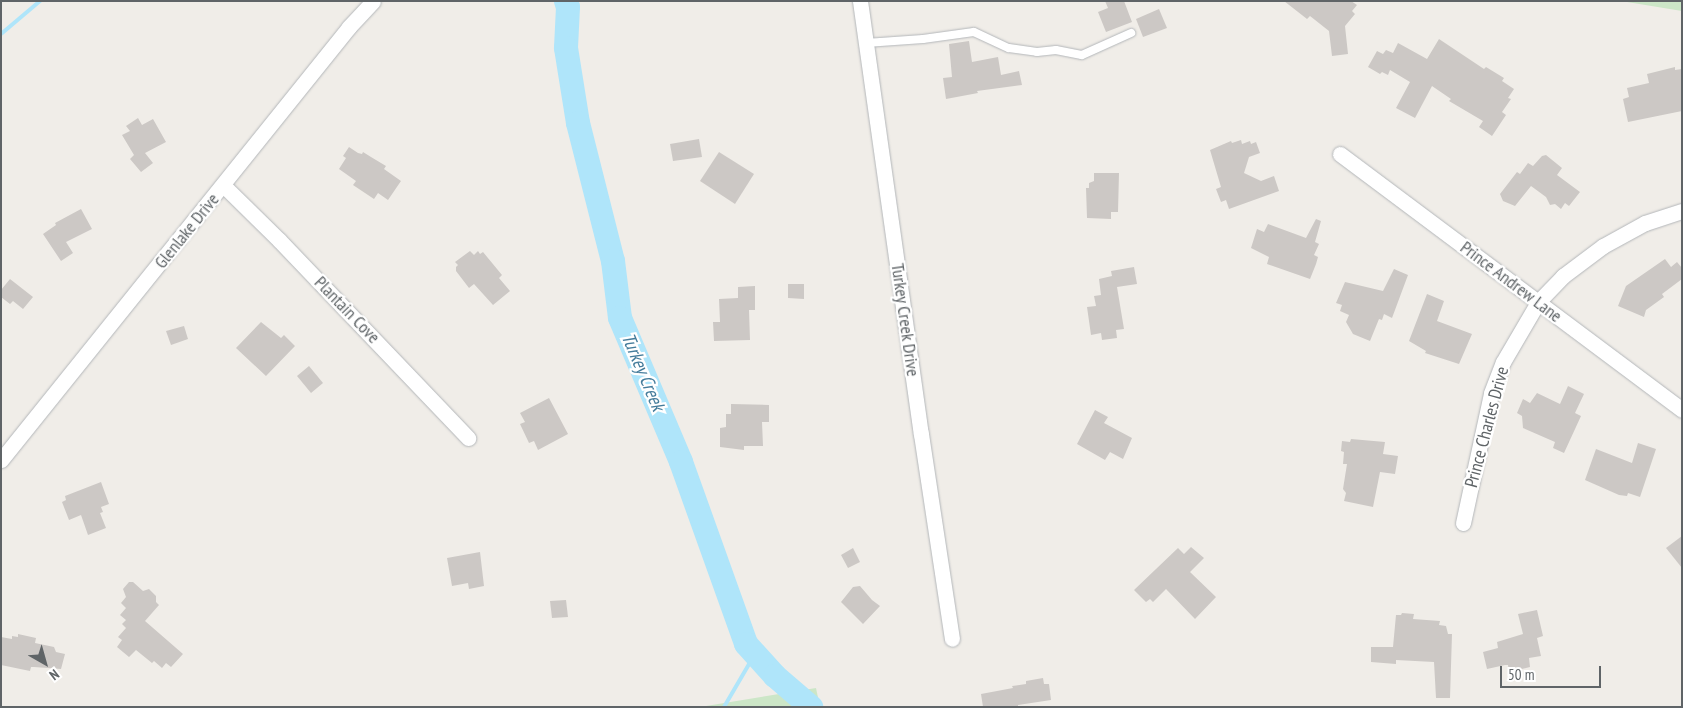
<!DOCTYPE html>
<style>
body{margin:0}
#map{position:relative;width:1683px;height:708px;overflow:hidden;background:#f0ede8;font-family:"PT Sans Narrow",sans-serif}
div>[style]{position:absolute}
.green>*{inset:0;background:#cce6c7}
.stream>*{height:4px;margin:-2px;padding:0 2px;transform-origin:2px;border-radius:2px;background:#afe5fa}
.river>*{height:24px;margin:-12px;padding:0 12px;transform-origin:12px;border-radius:12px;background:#afe5fa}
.building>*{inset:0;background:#ccc8c5}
.roads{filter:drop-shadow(0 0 1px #b3b6b9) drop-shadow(0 0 1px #b3b6b9)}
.lane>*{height:8px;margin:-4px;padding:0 4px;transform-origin:4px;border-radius:4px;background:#fff}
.street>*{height:15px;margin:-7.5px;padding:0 7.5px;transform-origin:7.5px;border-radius:7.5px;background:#fff}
span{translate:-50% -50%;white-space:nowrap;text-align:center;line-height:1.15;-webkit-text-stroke:4.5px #fff;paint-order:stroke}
.street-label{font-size:18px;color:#5f6467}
.water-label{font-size:19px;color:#447c9b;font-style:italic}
.frame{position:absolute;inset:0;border:2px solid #5f6467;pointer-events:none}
.north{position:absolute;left:20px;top:638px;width:50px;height:50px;-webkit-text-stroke:4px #fff;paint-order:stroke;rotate:142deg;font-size:14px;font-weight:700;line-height:20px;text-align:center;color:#5f6467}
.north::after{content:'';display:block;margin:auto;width:18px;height:22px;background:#5f6467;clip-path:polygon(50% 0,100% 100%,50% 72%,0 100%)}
.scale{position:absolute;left:1500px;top:666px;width:101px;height:22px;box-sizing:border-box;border:2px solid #5f6467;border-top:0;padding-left:6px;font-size:15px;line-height:18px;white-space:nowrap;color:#5f6467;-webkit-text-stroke:4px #fff;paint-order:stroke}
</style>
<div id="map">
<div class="green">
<div style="clip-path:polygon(1621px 1px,1682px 1px,1682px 11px)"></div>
<div style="clip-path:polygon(816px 688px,820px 707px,700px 707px)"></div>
</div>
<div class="stream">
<div style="left:1px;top:34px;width:51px;rotate:-40.2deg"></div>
<div style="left:724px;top:707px;width:61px;rotate:-59.7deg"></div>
</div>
<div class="river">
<div style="left:566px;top:1px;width:6px;rotate:72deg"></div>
<div style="left:568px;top:7px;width:41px;rotate:92.8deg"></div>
<div style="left:566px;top:48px;width:76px;rotate:80.9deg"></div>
<div style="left:578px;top:123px;width:142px;rotate:75.8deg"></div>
<div style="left:613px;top:261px;width:57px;rotate:83deg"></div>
<div style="left:620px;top:318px;width:156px;rotate:67deg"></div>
<div style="left:681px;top:462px;width:193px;rotate:70.3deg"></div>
<div style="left:746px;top:644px;width:43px;rotate:47.8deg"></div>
<div style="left:775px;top:676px;width:48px;rotate:40.7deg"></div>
</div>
<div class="building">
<div style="clip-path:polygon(1105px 1px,1124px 1px,1132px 22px,1106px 32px,1098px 12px,1108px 8px)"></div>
<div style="clip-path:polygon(1284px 1px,1351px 1px,1357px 5px,1352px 11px,1355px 14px,1345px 26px,1348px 54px,1332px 56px,1329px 31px,1310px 16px,1307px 19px)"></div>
<div style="clip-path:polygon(1159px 9px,1167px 28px,1143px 37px,1136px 19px)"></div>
<div style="clip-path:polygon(1439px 39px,1484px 69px,1486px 67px,1504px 78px,1502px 81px,1514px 89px,1508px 98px,1511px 99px,1502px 112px,1506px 115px,1492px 136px,1479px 127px,1483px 121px,1449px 101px,1451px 99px,1432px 86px,1415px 118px,1396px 108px,1410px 82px,1390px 70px,1388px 75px,1382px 72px,1380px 74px,1368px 67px,1377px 51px,1383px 54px,1386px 50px,1393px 53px,1398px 43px,1427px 59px)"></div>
<div style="clip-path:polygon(969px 41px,972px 62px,998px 57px,1001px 75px,1019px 71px,1022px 85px,977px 91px,978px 93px,946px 99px,943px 78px,952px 77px,949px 44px)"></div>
<div style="clip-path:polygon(1675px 67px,1675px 70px,1682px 69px,1682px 111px,1628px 122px,1623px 99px,1629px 97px,1627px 88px,1649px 83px,1647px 74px)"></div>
<div style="clip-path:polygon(138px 118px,142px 125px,153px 119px,166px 142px,145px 153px,153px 163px,141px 172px,130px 159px,134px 155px,122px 135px,130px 131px,126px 126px)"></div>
<div style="clip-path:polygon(699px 139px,702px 157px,673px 161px,670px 144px)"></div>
<div style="clip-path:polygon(1241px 140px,1242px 144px,1250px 141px,1251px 144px,1256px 142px,1260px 153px,1249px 157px,1244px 173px,1261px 181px,1274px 176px,1279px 191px,1229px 209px,1226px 200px,1221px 202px,1216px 189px,1221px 187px,1210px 150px,1231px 141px,1232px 143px)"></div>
<div style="clip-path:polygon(349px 147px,358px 153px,362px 154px,363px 152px,371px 157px,386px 166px,384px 169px,401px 181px,388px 200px,378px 193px,374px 199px,353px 185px,356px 181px,339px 169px,346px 158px,343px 156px)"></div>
<div style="clip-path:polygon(719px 152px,754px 174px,735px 204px,700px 181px)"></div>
<div style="clip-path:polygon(1546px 155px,1562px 168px,1557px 175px,1580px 192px,1569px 206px,1565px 203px,1561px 209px,1555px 204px,1550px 205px,1546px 197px,1531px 186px,1515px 206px,1503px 201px,1500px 194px,1517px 172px,1520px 174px,1528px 163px,1533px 166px,1542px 156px)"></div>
<div style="clip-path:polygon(1094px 173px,1119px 173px,1118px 212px,1111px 212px,1111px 219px,1087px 218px,1086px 188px,1089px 188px,1089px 183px,1094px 181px)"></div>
<div style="clip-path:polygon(81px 209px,92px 229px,66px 242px,73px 253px,61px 261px,43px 234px,56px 225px,55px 223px)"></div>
<div style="clip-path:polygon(1316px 219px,1321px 221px,1315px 242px,1319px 244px,1314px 255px,1318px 257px,1316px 264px,1310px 279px,1267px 264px,1269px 257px,1251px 248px,1257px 229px,1264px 232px,1268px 224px,1306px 238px)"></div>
<div style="clip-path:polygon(470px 251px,474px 255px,478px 251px,480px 254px,483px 252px,502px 275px,499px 278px,510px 291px,493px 305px,474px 284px,469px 288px,456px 271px,456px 267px,458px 265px,455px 262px)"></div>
<div style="clip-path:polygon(1665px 259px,1671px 267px,1677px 262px,1682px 268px,1682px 279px,1662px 294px,1664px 297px,1646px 310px,1644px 317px,1618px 306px,1626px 286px)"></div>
<div style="clip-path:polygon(1134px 267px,1137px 284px,1117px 287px,1124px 329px,1116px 330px,1117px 338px,1102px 340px,1101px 333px,1091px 335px,1087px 307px,1096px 306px,1094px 296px,1101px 295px,1099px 279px,1112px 276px,1111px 271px)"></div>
<div style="clip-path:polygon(1394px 269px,1408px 275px,1392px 318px,1384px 314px,1382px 320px,1379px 319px,1370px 341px,1353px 334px,1346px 322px,1349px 315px,1340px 311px,1342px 305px,1336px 303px,1345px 282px,1383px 291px)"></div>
<div style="clip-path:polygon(10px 279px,33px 297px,23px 309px,13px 301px,10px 304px,1px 297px,1px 290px)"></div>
<div style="clip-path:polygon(788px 284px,804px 284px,804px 299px,788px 298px)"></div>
<div style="clip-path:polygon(755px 286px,755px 310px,749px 310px,750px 340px,714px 341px,713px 322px,720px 322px,719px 299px,738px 298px,738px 287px)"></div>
<div style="clip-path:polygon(1427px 294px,1444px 301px,1437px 321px,1472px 334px,1459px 364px,1425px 353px,1426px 351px,1409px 341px)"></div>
<div style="clip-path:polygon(261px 322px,281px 338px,284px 335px,295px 346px,266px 376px,236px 348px)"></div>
<div style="clip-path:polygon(184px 326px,188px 339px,171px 345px,166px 331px)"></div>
<div style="clip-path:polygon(309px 366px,323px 383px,311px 393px,297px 376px)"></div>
<div style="clip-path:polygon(1568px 386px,1584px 394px,1575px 413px,1581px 416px,1564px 453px,1553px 448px,1555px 442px,1523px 428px,1522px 416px,1517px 413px,1523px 399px,1530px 403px,1537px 393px,1560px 404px)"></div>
<div style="clip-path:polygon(549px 398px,568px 434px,538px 450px,534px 441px,529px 443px,520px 424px,525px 422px,520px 413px)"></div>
<div style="clip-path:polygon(731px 404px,769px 405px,769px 422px,762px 422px,763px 446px,744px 446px,744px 450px,720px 447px,720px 428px,726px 427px,726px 414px,731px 414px)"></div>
<div style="clip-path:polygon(1095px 410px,1108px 417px,1104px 423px,1132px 438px,1123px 459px,1110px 452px,1105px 460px,1077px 444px)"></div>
<div style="clip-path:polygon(1351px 439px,1385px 442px,1383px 454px,1398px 456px,1395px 474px,1380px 472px,1373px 507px,1344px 501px,1346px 493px,1343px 489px,1347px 464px,1343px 464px,1344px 452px,1341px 451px,1342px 441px,1350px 442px)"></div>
<div style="clip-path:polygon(1638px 443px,1656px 449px,1640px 497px,1628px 493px,1627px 496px,1619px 495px,1585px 480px,1596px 449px,1632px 463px)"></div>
<div style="clip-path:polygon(101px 482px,109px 504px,101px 507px,103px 512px,100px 513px,106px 528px,88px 535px,81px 515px,69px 520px,62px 502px,66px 500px,65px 496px)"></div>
<div style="clip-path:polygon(1682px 536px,1682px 568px,1666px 548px)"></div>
<div style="clip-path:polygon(1191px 547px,1204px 558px,1190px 572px,1216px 597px,1195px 619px,1166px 589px,1153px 602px,1150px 599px,1146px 602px,1134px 590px,1178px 548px,1184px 554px)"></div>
<div style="clip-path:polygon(853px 548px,860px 562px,848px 568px,841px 555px)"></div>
<div style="clip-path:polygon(480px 552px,484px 586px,469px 589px,468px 583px,452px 586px,447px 558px)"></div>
<div style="clip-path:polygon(129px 582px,133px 582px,143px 591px,149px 589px,156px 596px,156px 602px,159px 605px,145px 621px,183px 654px,171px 667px,166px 663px,162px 668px,154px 661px,152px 663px,136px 650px,129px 657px,117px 647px,122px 640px,118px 637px,126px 628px,122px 624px,126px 620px,120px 615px,126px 608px,121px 603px,126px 597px,123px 589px)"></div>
<div style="clip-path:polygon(860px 586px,872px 600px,880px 606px,863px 624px,841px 602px,853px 587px)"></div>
<div style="clip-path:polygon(566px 600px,568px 617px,552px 618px,550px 601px)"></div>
<div style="clip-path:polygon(1537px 610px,1543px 636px,1537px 638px,1541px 656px,1529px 658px,1530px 667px,1509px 672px,1508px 665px,1505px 665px,1487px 669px,1483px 652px,1498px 648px,1497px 642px,1523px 634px,1518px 614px)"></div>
<div style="clip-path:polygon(1402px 613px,1414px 614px,1413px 619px,1440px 621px,1439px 625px,1446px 626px,1448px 634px,1452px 634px,1450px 698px,1436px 698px,1434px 662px,1396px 660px,1396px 664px,1371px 662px,1371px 647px,1393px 647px,1396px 615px,1401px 615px)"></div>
<div style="clip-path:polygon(18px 634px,36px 638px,35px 643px,54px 647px,56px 652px,65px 654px,61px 669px,34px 667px,31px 667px,30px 671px,1px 665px,1px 637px,12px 639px,12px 636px,18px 637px)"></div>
<div style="clip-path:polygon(1043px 678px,1044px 684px,1049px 684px,1051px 700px,1018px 705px,1018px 707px,983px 707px,981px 694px,1013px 688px,1012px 686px,1026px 684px,1026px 681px)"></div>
</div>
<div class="roads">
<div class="lane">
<div style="left:866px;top:43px;width:57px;rotate:-4deg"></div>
<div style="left:923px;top:39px;width:51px;rotate:-7.8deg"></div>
<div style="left:974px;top:32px;width:38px;rotate:25deg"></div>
<div style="left:1009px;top:48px;width:28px;rotate:8deg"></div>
<div style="left:1037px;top:52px;width:19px;rotate:-6deg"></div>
<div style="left:1056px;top:50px;width:26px;rotate:11deg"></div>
<div style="left:1082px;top:55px;width:54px;rotate:-24.2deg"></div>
</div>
<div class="street">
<div style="left:860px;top:1px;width:437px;rotate:82deg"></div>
<div style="left:921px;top:434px;width:207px;rotate:81.4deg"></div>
<div style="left:1340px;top:154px;width:427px;rotate:36.8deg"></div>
<div style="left:223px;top:185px;width:78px;rotate:44.5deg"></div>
<div style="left:279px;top:240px;width:274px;rotate:46.3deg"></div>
<div style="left:1px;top:460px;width:556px;rotate:-51.21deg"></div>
<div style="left:349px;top:27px;width:35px;rotate:-47deg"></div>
<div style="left:1463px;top:523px;width:133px;rotate:-77.8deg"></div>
<div style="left:1491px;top:393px;width:33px;rotate:-69deg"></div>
<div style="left:1503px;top:362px;width:69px;rotate:-59.7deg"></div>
<div style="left:1538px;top:302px;width:36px;rotate:-46deg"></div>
<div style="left:1563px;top:276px;width:50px;rotate:-36.9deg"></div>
<div style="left:1603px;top:246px;width:48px;rotate:-28.7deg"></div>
<div style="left:1645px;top:223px;width:39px;rotate:-18deg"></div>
</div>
</div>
<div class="street-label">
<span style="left:187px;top:231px;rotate:-51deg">Glenlake Drive</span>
<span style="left:1511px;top:282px;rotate:37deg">Prince Andrew Lane</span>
<span style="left:347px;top:310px;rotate:46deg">Plantain Cove</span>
<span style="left:905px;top:320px;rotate:82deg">Turkey Creek Drive</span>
<span style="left:1487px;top:427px;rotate:-75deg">Prince Charles Drive</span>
</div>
<div class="water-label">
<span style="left:643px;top:372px;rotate:67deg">Turkey Creek</span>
</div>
<div class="frame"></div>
<div class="north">N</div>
<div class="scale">50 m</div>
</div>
